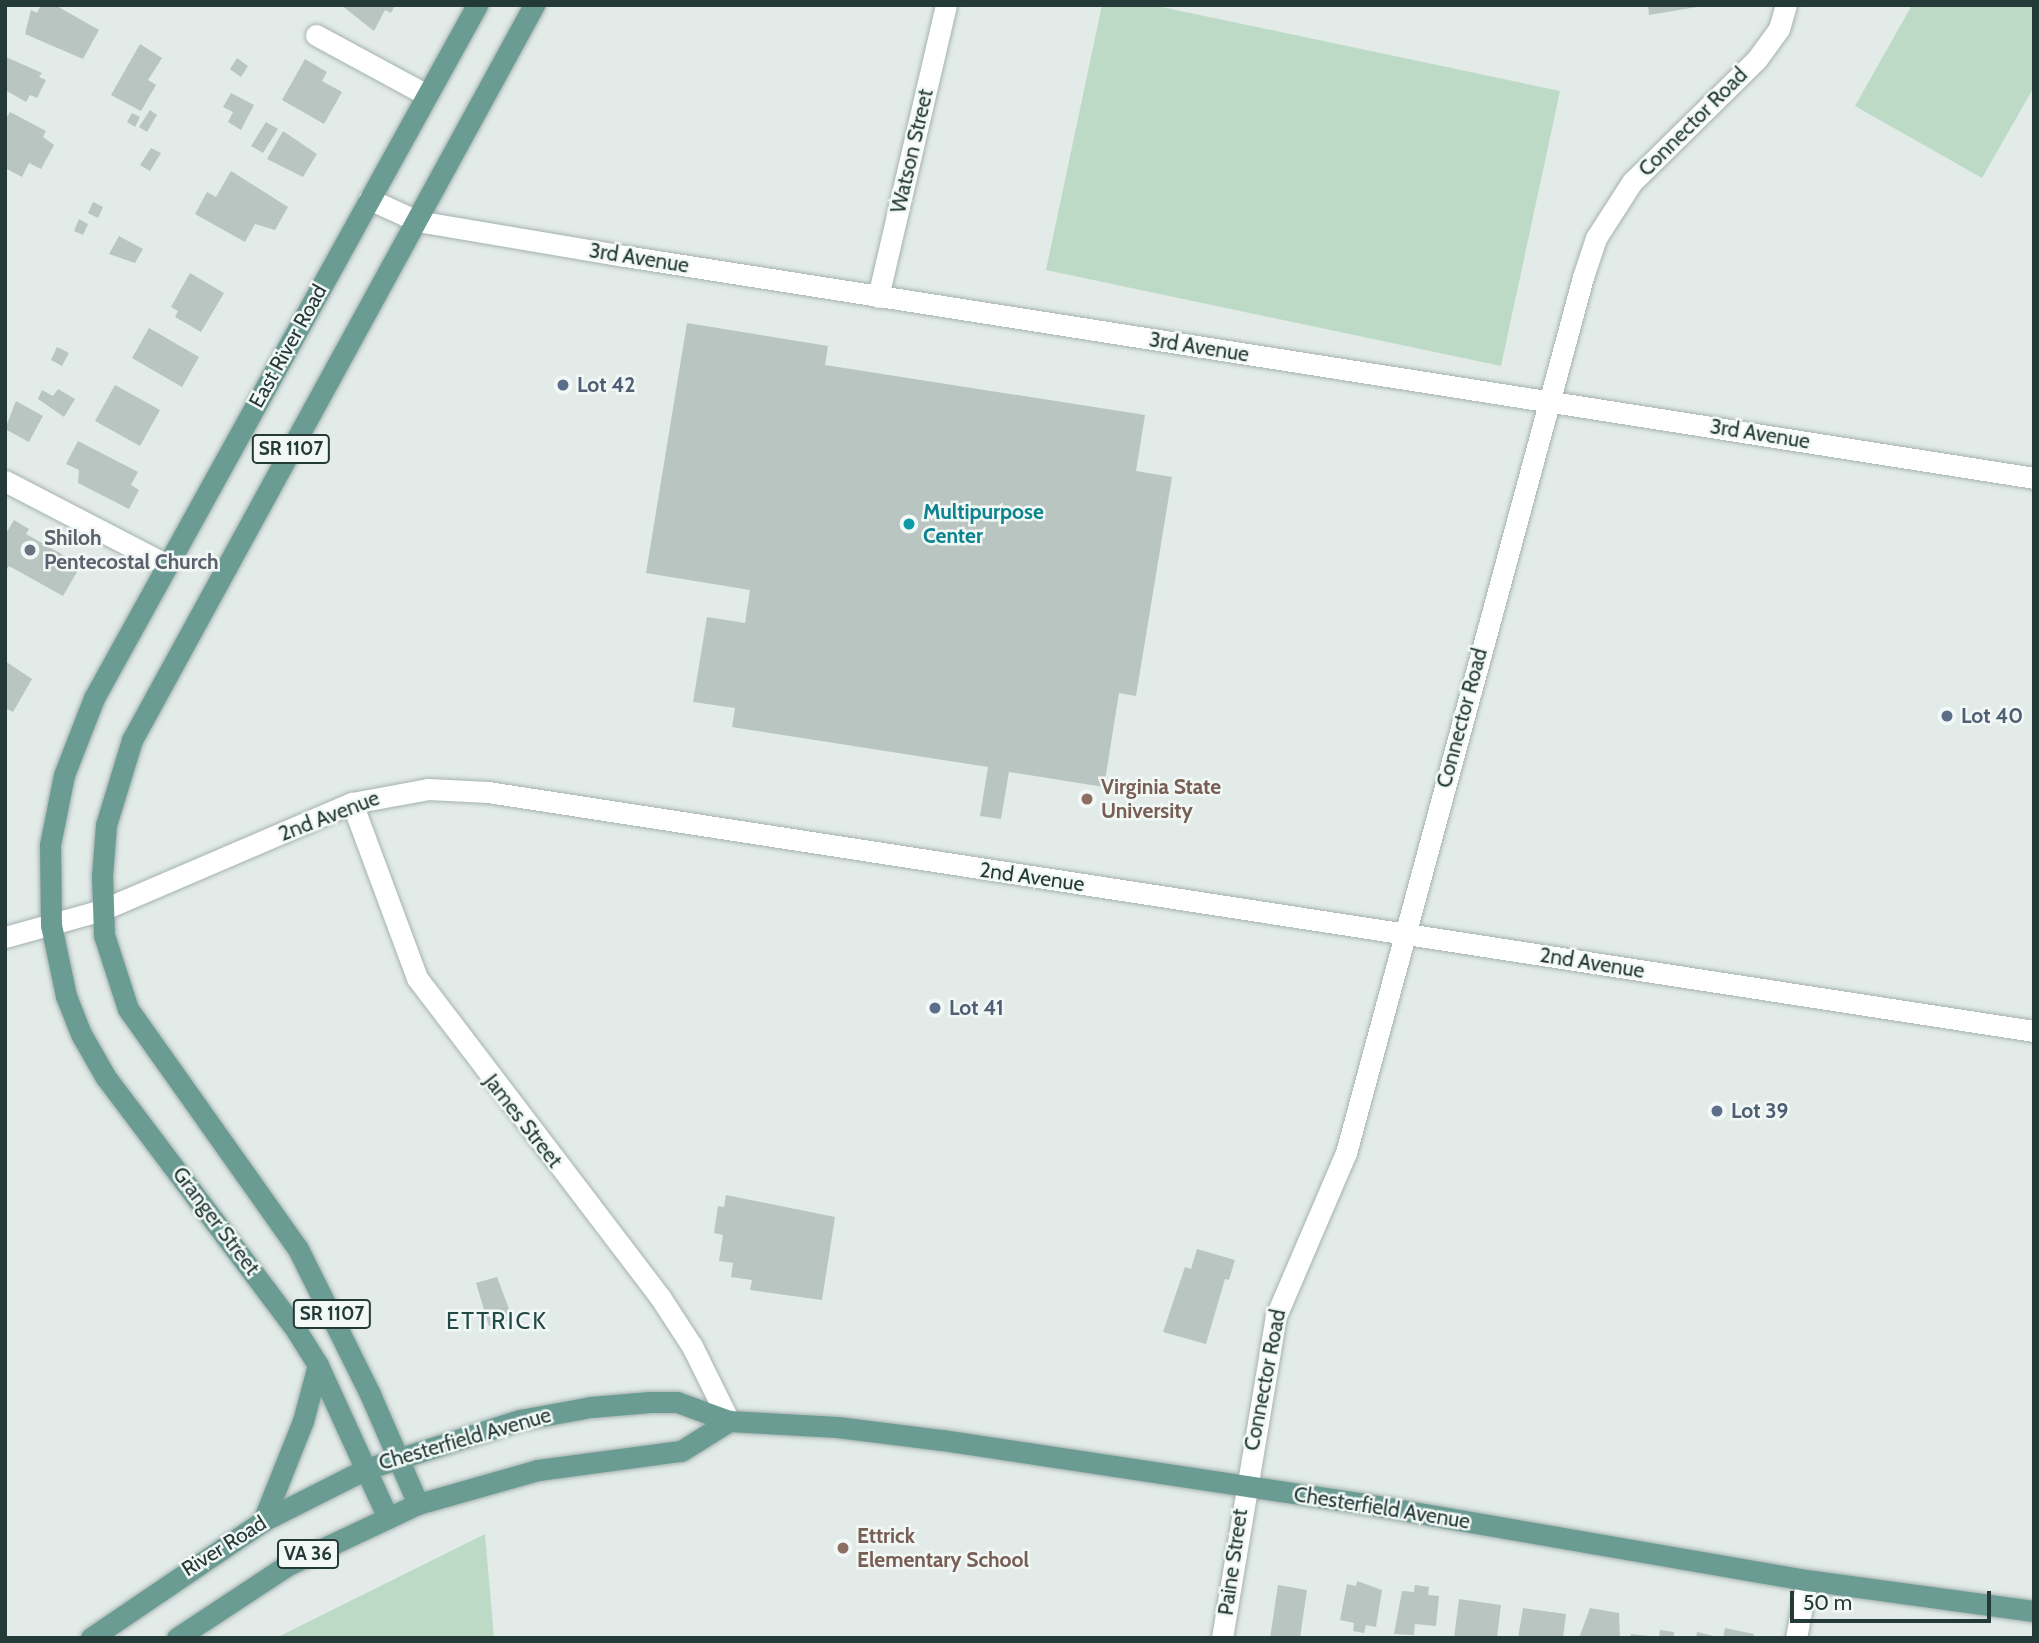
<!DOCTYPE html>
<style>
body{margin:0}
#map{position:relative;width:2039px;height:1643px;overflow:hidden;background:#e2ebe8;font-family:Cabin,sans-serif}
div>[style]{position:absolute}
.green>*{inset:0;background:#bddac7}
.building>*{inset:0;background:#b8c5c1}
.roads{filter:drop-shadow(0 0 2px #a5b2af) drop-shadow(0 0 2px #a5b2af)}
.minor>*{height:21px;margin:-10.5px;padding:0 10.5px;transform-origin:10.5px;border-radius:10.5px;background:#fff}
.major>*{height:21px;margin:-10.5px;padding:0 10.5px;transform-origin:10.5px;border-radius:10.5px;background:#6b9c94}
.dots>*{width:19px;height:19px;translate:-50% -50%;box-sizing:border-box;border:4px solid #f2f8f5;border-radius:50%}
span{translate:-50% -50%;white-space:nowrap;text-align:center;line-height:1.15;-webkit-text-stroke:5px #f2f8f5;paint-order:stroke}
.shield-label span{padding:2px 5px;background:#f2f8f5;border:2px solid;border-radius:5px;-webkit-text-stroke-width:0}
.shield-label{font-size:19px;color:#243a36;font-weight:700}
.street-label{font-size:21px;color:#243a36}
.service-label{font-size:21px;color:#4e5e75;font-weight:700}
.left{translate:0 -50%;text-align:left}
.culture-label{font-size:21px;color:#0d838f;font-weight:700}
.worship-label{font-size:21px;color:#5b616d;font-weight:700}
.education-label{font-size:21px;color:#785e54;font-weight:700}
.quarter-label{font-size:24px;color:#224a44;letter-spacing:2px}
.frame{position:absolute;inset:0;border:7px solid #243a36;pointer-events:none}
.scale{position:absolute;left:1790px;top:1591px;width:201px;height:32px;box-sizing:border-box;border:4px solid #243a36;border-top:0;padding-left:9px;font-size:21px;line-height:24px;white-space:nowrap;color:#243a36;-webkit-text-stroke:5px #f2f8f5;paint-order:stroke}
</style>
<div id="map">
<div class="green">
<div style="clip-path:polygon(1102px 5px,1152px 5px,1560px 91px,1501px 366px,1046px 270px)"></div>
<div style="clip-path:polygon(1912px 5px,2034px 5px,2034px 87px,1982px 178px,1855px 106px)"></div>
<div style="clip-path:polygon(485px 1534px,494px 1638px,276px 1638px)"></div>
</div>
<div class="building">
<div style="clip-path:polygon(41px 5px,55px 5px,99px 30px,83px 59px,25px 34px,31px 10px,37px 13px)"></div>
<div style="clip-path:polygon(341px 5px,395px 5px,391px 13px,385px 10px,374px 31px)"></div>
<div style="clip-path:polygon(1648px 5px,1696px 5px,1697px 7px,1649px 15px)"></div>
<div style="clip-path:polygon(140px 44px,162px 58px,148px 80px,156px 85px,141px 111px,111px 95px)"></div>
<div style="clip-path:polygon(6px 57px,42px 73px,39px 77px,46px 80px,37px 98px,30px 95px,26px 102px,5px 90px)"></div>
<div style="clip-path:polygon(237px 58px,248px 66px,241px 77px,230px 69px)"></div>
<div style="clip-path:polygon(305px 59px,327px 72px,322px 81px,342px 92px,324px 124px,282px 100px)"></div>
<div style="clip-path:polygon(231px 93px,254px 105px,241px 130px,228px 122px,233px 112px,223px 107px)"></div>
<div style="clip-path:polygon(150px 110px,157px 115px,147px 132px,139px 127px)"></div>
<div style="clip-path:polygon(10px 112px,46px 131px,43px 137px,54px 145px,41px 169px,29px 163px,22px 177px,5px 168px,5px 120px)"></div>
<div style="clip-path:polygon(132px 113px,140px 117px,135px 127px,127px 122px)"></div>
<div style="clip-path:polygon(266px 122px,278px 129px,263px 153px,251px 146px)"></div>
<div style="clip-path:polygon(283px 131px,317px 154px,303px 177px,267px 159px)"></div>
<div style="clip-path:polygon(151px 148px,161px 153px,150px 171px,140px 165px)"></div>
<div style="clip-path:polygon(231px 171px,288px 207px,275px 230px,255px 224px,245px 242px,195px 214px,207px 192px,216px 197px)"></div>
<div style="clip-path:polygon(93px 202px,103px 207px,98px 218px,88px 213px)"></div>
<div style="clip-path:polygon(79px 219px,88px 224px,83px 235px,74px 231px)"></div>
<div style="clip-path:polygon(119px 236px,143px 249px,135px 263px,109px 254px)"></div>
<div style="clip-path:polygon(190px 273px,224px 293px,201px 332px,175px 317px,178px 311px,171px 307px)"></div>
<div style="clip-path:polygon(687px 323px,828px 346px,825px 365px,1145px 415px,1136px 471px,1172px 477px,1136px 696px,1119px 693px,1104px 787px,1009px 772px,1001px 819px,980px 816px,988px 767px,732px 727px,735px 708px,693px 702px,707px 617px,745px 623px,750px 590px,646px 573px)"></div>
<div style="clip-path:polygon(149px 328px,199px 357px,182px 387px,132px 358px)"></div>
<div style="clip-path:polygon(57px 347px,69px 353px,62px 366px,51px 360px)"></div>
<div style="clip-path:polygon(115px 385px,160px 410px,140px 446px,95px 421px)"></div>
<div style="clip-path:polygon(58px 389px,75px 399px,64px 417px,38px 399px,42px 390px,53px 396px)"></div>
<div style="clip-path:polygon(16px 401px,43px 416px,29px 442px,5px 429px)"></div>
<div style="clip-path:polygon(78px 441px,138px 472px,131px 485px,139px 490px,129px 509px,78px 483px,79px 470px,66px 464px)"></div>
<div style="clip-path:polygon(14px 520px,29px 529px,26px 534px,81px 565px,63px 596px,9px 566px,5px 572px,5px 535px)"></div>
<div style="clip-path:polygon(5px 661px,32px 679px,13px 712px,5px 708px)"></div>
<div style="clip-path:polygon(726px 1195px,835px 1217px,822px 1300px,750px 1290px,752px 1280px,731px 1277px,733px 1263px,719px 1261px,723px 1235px,714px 1233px,718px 1206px,724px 1207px)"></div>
<div style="clip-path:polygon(1197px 1249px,1235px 1260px,1229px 1280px,1225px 1279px,1206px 1344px,1163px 1332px,1185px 1267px,1191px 1269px)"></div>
<div style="clip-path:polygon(497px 1277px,513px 1319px,489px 1326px,476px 1283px)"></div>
<div style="clip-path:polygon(1357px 1581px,1382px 1590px,1376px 1627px,1366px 1625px,1364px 1633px,1353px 1631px,1354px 1623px,1340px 1620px,1347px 1584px,1356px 1586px)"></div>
<div style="clip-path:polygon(1278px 1585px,1307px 1590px,1300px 1638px,1270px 1638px)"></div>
<div style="clip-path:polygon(1415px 1585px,1429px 1587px,1428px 1595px,1439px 1596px,1436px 1626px,1415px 1624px,1414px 1635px,1394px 1634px,1402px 1591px,1414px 1592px)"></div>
<div style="clip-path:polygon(1459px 1599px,1501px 1605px,1497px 1638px,1454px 1638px)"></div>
<div style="clip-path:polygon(1523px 1608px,1566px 1614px,1563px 1638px,1518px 1638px)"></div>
<div style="clip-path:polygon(1590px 1608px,1619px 1613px,1620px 1638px,1579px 1638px)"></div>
<div style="clip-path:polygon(1725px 1628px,1754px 1634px,1753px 1638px,1723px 1638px)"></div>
<div style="clip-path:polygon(1660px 1630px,1674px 1632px,1674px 1638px,1659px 1638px)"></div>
<div style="clip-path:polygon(1697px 1632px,1718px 1637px,1718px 1638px,1696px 1638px)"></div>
<div style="clip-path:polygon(1631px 1634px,1649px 1636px,1649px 1638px,1630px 1638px)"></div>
</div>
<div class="roads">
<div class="minor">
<div style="left:316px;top:35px;width:126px;rotate:28.4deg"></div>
<div style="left:369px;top:199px;width:53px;rotate:24.6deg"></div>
<div style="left:417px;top:221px;width:211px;rotate:9.6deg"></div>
<div style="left:625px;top:256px;width:1426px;rotate:8.95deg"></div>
<div style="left:878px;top:297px;width:300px;rotate:-76.9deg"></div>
<div style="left:5px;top:481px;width:182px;rotate:27.4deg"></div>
<div style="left:352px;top:803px;width:187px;rotate:69.6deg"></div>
<div style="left:417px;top:978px;width:401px;rotate:52.7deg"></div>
<div style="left:660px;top:1297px;width:59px;rotate:56.9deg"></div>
<div style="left:692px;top:1346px;width:84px;rotate:63.7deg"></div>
<div style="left:5px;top:937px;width:101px;rotate:-15.6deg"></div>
<div style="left:102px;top:910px;width:272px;rotate:-23.2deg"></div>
<div style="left:352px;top:803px;width:77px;rotate:-10.4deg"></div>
<div style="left:428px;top:789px;width:60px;rotate:2.9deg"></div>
<div style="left:488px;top:792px;width:1564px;rotate:8.79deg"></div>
<div style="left:1222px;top:1638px;width:326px;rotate:-80.5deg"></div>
<div style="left:1276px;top:1316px;width:177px;rotate:-66.8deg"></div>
<div style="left:1346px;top:1153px;width:907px;rotate:-74.86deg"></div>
<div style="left:1583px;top:277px;width:41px;rotate:-71.6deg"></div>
<div style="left:1596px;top:238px;width:67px;rotate:-57.3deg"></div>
<div style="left:1632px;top:182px;width:175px;rotate:-44.5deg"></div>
<div style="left:1757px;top:59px;width:37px;rotate:-54deg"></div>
<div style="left:1779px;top:29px;width:25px;rotate:-74deg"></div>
<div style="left:1796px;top:1638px;width:59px;rotate:-79.3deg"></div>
</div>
<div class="major">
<div style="left:418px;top:1504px;width:120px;rotate:-113.6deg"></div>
<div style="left:370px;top:1394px;width:162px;rotate:-116.4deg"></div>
<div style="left:298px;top:1249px;width:294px;rotate:-125.3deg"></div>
<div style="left:128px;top:1009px;width:78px;rotate:-108deg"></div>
<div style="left:104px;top:935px;width:59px;rotate:-91.9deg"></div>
<div style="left:102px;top:876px;width:51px;rotate:-85.5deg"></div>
<div style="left:106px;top:825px;width:89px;rotate:-73deg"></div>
<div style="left:132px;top:740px;width:838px;rotate:-61.32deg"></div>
<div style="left:388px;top:1518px;width:168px;rotate:-114.6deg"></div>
<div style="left:318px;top:1365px;width:40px;rotate:-122deg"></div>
<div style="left:297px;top:1331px;width:319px;rotate:-127deg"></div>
<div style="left:105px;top:1076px;width:48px;rotate:-119.7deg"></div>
<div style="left:81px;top:1034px;width:41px;rotate:-111.5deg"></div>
<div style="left:66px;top:996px;width:73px;rotate:-101.9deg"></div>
<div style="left:51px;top:925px;width:80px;rotate:-90.7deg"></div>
<div style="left:50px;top:845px;width:71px;rotate:-78.7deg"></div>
<div style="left:64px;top:775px;width:83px;rotate:-68.7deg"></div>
<div style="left:94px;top:698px;width:792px;rotate:-61.07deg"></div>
<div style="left:263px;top:1521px;width:108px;rotate:-68.2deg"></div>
<div style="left:303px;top:1421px;width:58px;rotate:-75deg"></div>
<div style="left:91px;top:1638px;width:208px;rotate:-34.2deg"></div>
<div style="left:263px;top:1521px;width:115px;rotate:-26.8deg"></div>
<div style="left:366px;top:1469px;width:162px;rotate:-17.7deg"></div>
<div style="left:520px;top:1420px;width:72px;rotate:-10.4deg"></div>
<div style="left:591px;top:1407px;width:59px;rotate:-4.8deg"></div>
<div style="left:650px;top:1402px;width:27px"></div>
<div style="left:677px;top:1402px;width:55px;rotate:20.1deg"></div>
<div style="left:729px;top:1421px;width:108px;rotate:3.2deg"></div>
<div style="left:837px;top:1427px;width:106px;rotate:7.1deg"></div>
<div style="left:942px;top:1440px;width:429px;rotate:8.6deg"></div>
<div style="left:1366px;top:1504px;width:448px;rotate:9.8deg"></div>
<div style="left:1807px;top:1580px;width:229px;rotate:7.8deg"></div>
<div style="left:177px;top:1638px;width:131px;rotate:-33.4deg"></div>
<div style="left:286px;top:1566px;width:146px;rotate:-25.2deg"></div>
<div style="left:418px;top:1504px;width:125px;rotate:-15.8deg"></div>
<div style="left:538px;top:1470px;width:144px;rotate:-7.6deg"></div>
<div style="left:681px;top:1451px;width:57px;rotate:-32deg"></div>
</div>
</div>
<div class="dots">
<div style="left:563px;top:385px;background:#5c6f8a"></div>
<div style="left:909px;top:524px;background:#0f9aa8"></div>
<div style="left:30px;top:550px;background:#6b7280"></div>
<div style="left:1947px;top:716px;background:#5c6f8a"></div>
<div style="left:1087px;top:799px;background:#8d6e63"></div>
<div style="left:935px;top:1008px;background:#5c6f8a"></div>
<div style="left:1717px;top:1111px;background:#5c6f8a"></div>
<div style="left:843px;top:1548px;background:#8d6e63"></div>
</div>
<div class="shield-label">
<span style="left:291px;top:449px">SR 1107</span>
<span style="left:332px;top:1314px">SR 1107</span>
<span style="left:308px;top:1554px">VA 36</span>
</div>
<div class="street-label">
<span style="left:1693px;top:122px;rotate:-45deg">Connector Road</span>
<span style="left:912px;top:151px;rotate:-77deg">Watson Street</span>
<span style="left:639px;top:258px;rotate:9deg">3rd Avenue</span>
<span style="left:288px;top:346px;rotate:-61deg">East River Road</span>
<span style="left:1199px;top:347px;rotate:9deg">3rd Avenue</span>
<span style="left:1760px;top:434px;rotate:9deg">3rd Avenue</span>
<span style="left:1462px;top:718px;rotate:-75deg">Connector Road</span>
<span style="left:329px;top:816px;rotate:-21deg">2nd Avenue</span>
<span style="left:1032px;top:877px;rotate:8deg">2nd Avenue</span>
<span style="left:1592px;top:963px;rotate:9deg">2nd Avenue</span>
<span style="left:523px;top:1121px;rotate:52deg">James Street</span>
<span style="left:216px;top:1221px;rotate:53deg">Granger Street</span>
<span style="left:1265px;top:1380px;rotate:-79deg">Connector Road</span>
<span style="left:465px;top:1439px;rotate:-16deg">Chesterfield Avenue</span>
<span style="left:1382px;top:1508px;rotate:9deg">Chesterfield Avenue</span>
<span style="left:224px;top:1546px;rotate:-32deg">River Road</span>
<span style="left:1233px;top:1562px;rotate:-82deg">Paine Street</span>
</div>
<div class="service-label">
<span class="left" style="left:577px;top:385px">Lot 42</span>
<span class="left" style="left:1961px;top:716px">Lot 40</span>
<span class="left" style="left:949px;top:1008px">Lot 41</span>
<span class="left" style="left:1731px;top:1111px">Lot 39</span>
</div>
<div class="culture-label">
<span class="left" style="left:923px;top:524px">Multipurpose<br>Center</span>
</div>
<div class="worship-label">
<span class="left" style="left:44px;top:550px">Shiloh<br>Pentecostal Church</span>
</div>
<div class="education-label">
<span class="left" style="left:1101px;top:799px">Virginia State<br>University</span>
<span class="left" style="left:857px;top:1548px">Ettrick<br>Elementary School</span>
</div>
<div class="quarter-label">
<span style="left:497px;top:1321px">ETTRICK</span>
</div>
<div class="frame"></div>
<div class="scale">50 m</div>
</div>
